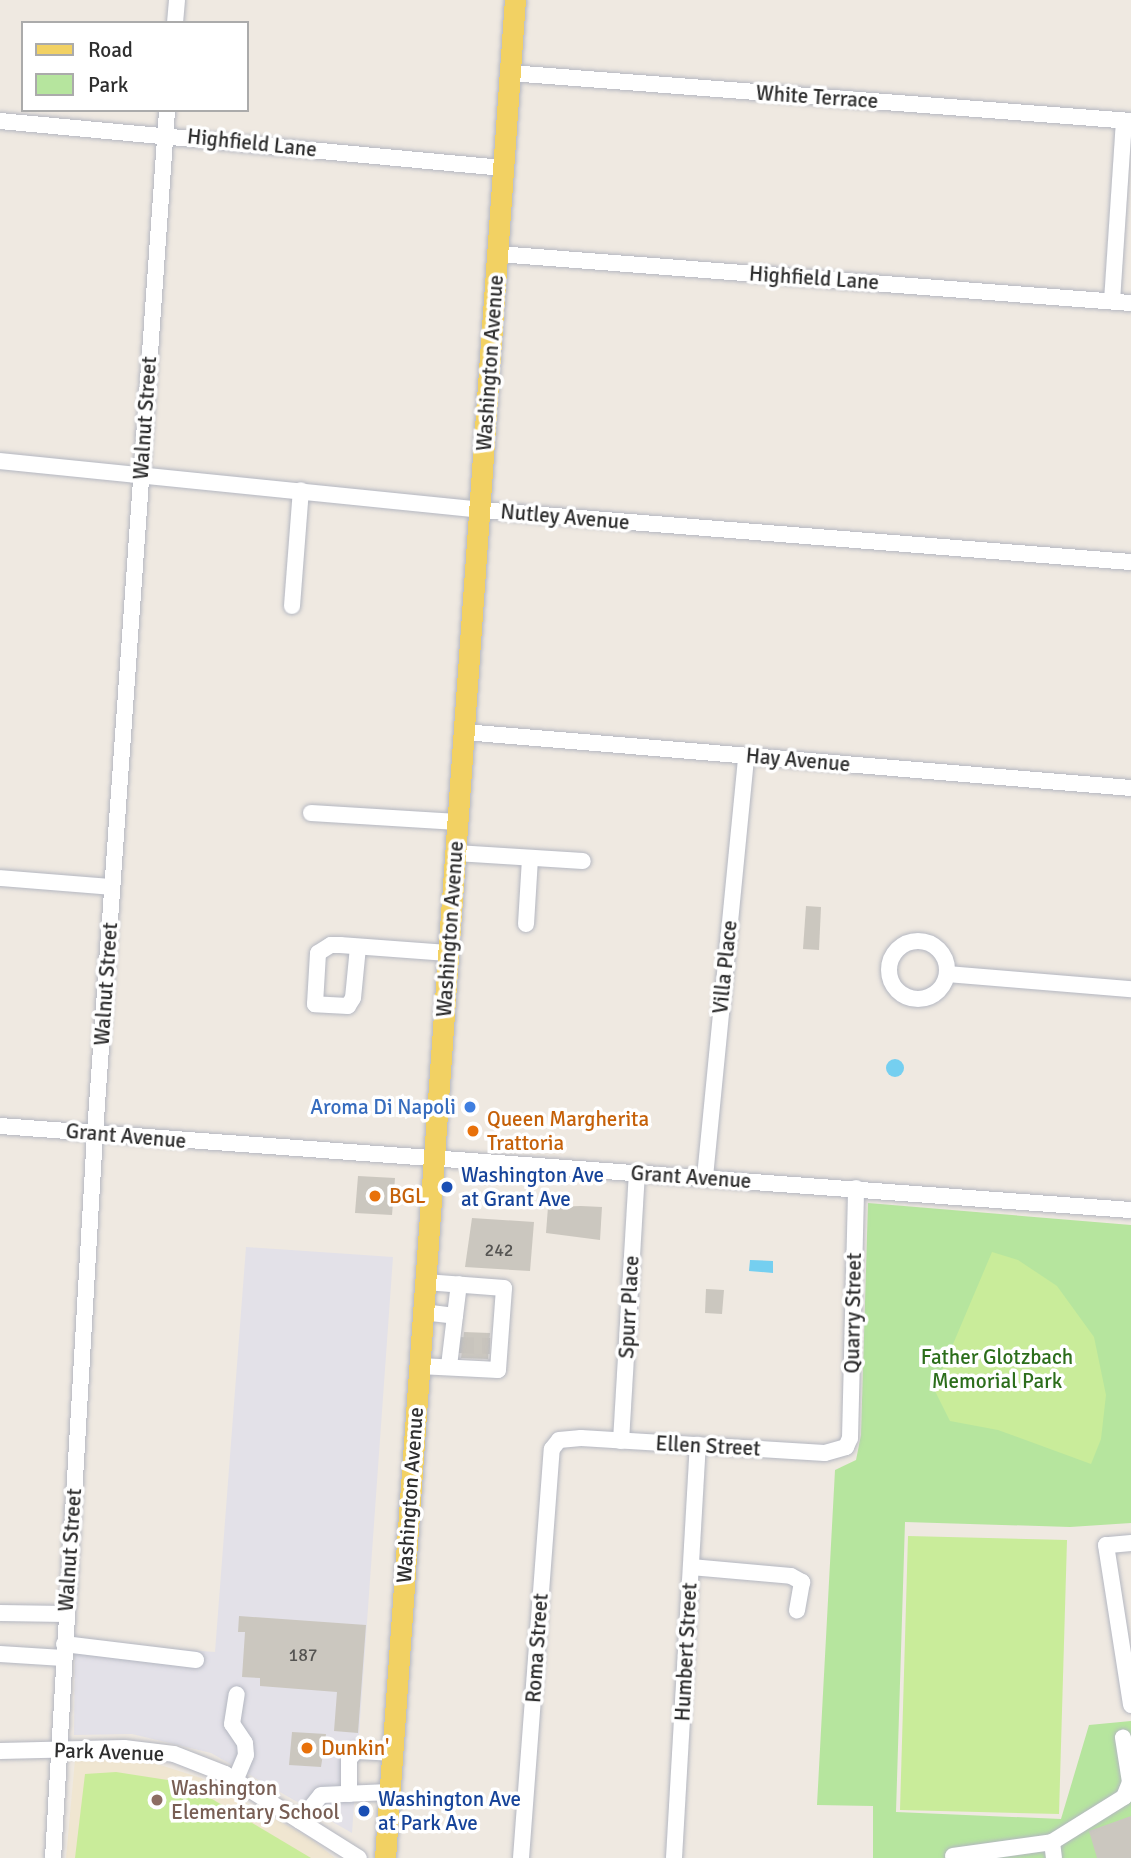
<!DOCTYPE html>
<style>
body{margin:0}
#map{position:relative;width:1131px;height:1858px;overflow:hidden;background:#efe9e1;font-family:Signika,sans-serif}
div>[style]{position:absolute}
.industrial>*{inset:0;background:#e3e1e8}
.education>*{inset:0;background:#f0e6d1}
.green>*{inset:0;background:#b6e59e}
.pitch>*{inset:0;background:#c9ec9a}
.water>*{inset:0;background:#75cff0}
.round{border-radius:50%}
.building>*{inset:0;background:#cbc7bf}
.minor-tunnel>*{height:16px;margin-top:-8px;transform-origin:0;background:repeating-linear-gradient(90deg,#c8c4bd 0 16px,transparent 0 24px)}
.roads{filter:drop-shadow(0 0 2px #b4b7c1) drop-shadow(0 0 2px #b4b7c1)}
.minor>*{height:16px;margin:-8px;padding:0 8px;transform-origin:8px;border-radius:8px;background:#fff}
.minor>.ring{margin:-8px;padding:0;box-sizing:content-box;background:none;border:16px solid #fff;border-radius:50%}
.major>*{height:21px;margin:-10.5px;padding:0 10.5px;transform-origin:10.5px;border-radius:10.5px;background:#f2d163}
.dots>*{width:19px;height:19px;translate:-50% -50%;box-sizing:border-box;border:4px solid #fff;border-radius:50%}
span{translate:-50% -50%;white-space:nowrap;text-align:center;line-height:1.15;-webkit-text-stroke:7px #fff;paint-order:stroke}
.number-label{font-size:18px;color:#555452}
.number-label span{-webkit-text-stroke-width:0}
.street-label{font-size:21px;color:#2e2e2e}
.shop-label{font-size:21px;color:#366cbe}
.right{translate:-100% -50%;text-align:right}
.food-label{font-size:21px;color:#c56008}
.left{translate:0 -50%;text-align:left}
.transit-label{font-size:21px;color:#164399}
.park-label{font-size:21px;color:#2c6e1b}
.education-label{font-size:21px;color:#785e54}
.legend{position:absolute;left:21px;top:21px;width:228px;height:91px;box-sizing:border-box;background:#fff;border:2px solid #ababab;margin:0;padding:9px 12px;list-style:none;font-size:21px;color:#2e2e2e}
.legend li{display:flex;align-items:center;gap:14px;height:35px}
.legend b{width:35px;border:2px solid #ababab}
</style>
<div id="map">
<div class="industrial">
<div style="clip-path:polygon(246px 1247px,393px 1257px,352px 1833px,211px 1753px,132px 1734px,74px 1735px,75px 1642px,215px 1652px)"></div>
</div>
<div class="education">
<div style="clip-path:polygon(116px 1759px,154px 1763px,201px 1778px,310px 1838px,335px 1858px,66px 1858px,75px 1760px)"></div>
</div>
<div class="green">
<div style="clip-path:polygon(868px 1203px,1131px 1225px,1131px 1523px,1070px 1527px,905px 1522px,896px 1812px,1061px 1819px,1089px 1725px,1131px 1721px,1131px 1858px,873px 1858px,873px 1806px,817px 1805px,835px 1470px,856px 1460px,861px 1435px)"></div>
</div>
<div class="pitch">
<div style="clip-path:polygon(992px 1252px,1018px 1260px,1057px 1286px,1094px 1337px,1106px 1395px,1101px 1439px,1091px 1464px,998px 1430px,950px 1421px,934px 1389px)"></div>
<div style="clip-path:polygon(908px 1536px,1067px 1540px,1059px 1814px,900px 1810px)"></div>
<div style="clip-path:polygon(116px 1772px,174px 1781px,202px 1793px,311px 1858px,75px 1858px,85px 1774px)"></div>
</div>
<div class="water">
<div class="round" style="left:886px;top:1059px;width:18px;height:18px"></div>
<div style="clip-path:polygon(750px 1260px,773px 1261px,773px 1273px,749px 1271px)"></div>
</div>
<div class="building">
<div style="clip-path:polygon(806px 906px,821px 907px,819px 950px,803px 949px)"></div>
<div style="clip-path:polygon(358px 1176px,395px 1178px,392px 1215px,355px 1213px)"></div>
<div style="clip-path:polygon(581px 1206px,602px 1207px,600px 1240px,546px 1233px,548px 1207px)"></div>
<div style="clip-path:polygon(472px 1218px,534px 1222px,530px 1271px,465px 1267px)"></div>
<div style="clip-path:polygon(706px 1289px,724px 1290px,722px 1314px,705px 1313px)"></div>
<div style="clip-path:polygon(464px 1332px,490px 1333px,488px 1359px,461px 1358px)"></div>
<div style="clip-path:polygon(239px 1616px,366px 1625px,358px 1733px,334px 1731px,337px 1692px,260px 1686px,260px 1678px,242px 1677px,245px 1632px,238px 1632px)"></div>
<div style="clip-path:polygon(292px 1732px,326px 1734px,321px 1767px,289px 1765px)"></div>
<div style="clip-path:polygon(1131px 1816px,1131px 1858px,1097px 1858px,1089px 1831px)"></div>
</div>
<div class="minor-tunnel">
<div style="left:458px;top:1345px;width:32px;rotate:2deg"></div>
</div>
<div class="roads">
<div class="minor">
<div style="left:175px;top:23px;width:23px;rotate:-85deg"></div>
<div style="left:510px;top:73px;width:623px;rotate:4.42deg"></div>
<div style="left:0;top:121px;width:505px;rotate:5.34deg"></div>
<div style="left:498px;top:254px;width:635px;rotate:4.43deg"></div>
<div style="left:1112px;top:301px;width:180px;rotate:-86.2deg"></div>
<div style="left:0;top:461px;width:482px;rotate:5.8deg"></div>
<div style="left:480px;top:510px;width:653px;rotate:4.57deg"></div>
<div style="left:292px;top:606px;width:116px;rotate:-85.6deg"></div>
<div style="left:464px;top:732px;width:669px;rotate:4.8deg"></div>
<div style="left:311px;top:813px;width:147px;rotate:3.5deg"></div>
<div style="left:456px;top:853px;width:127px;rotate:3.6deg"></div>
<div style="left:0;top:878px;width:112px;rotate:4.6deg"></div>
<div style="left:526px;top:924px;width:66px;rotate:-86.5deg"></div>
<div class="ring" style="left:889px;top:941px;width:42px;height:42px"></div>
<div style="left:358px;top:947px;width:51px;rotate:95.6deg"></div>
<div style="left:353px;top:998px;width:9px;rotate:122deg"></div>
<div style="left:348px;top:1006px;width:33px;rotate:-177deg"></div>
<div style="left:315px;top:1004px;width:51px;rotate:-86.6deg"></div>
<div style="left:318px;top:953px;width:15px;rotate:-32deg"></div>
<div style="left:331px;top:945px;width:9px"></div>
<div style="left:340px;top:945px;width:108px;rotate:4.2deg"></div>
<div style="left:947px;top:974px;width:185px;rotate:4.7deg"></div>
<div style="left:0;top:1126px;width:1134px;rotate:4.25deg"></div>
<div style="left:705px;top:1177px;width:423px;rotate:-84.4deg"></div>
<div style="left:423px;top:1312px;width:32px;rotate:7deg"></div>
<div style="left:455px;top:1316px;width:32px;rotate:-83deg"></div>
<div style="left:419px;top:1366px;width:79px;rotate:2.9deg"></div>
<div style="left:498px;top:1370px;width:82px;rotate:-85.8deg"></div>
<div style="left:504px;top:1288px;width:79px;rotate:-175.7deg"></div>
<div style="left:449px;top:1366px;width:50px;rotate:-83.2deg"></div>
<div style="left:621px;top:1441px;width:268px;rotate:-86.6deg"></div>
<div style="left:1131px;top:1543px;width:25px;rotate:175deg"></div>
<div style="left:1106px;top:1545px;width:162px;rotate:81.1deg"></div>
<div style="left:691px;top:1567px;width:100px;rotate:5.1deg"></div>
<div style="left:791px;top:1576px;width:13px;rotate:29deg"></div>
<div style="left:802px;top:1582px;width:29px;rotate:100deg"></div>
<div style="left:0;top:1613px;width:66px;rotate:0.9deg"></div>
<div style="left:64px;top:1644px;width:133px;rotate:6.9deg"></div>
<div style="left:0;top:1654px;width:63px;rotate:3.6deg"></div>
<div style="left:0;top:1751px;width:124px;rotate:-1.4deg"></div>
<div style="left:124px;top:1748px;width:50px;rotate:6.8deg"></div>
<div style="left:174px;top:1754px;width:55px;rotate:21.4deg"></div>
<div style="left:225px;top:1774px;width:158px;rotate:32.1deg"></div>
<div style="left:235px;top:1781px;width:28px;rotate:-67deg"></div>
<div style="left:246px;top:1755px;width:12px;rotate:-95deg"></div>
<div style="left:245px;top:1743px;width:23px;rotate:-124deg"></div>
<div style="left:232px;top:1724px;width:30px;rotate:-81deg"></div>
<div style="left:349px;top:1794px;width:35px;rotate:-90deg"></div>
<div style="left:349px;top:1759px;width:11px;rotate:-49deg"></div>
<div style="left:356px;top:1751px;width:36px;rotate:3deg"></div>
<div style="left:300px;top:1821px;width:33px;rotate:-51deg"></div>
<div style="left:321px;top:1795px;width:68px;rotate:-2.5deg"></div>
<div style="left:1052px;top:1842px;width:85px;rotate:-32deg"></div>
<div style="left:1124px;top:1797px;width:16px;rotate:-68deg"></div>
<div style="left:1130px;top:1782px;width:45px;rotate:-99deg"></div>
<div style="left:953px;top:1856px;width:100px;rotate:-8deg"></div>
<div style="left:1052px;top:1842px;width:16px;rotate:83deg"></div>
<div style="left:53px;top:1858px;width:726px;rotate:-86.68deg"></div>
<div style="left:95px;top:1133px;width:1026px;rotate:-85.97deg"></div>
<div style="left:521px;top:1858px;width:410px;rotate:-85.7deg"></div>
<div style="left:552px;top:1449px;width:11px;rotate:-52deg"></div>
<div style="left:559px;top:1440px;width:22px;rotate:-5deg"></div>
<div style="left:581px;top:1438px;width:244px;rotate:3.5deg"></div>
<div style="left:825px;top:1453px;width:22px;rotate:-16deg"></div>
<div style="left:846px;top:1447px;width:10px;rotate:-66deg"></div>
<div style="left:850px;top:1438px;width:250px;rotate:-88.6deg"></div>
<div style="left:674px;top:1858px;width:414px;rotate:-86.7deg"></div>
</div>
<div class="major">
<div style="left:385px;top:1858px;width:1863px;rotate:-86deg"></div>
</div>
</div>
<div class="dots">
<div style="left:470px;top:1107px;background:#3f7fe0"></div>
<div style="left:473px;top:1131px;background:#e8710a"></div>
<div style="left:447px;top:1187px;background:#1a4fb4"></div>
<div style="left:375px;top:1196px;background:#e8710a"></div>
<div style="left:307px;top:1748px;background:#e8710a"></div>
<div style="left:157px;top:1800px;background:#8d6e63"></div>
<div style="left:364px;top:1811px;background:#1a4fb4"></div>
</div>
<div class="number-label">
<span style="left:499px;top:1250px">242</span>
<span style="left:303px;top:1655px">187</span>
</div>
<div class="street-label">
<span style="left:817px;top:97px;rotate:4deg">White Terrace</span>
<span style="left:252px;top:143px;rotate:6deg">Highfield Lane</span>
<span style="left:814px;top:278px;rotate:4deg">Highfield Lane</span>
<span style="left:490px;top:363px;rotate:-86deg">Washington Avenue</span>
<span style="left:145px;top:418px;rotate:-86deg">Walnut Street</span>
<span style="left:565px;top:517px;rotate:5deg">Nutley Avenue</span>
<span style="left:798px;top:760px;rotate:5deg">Hay Avenue</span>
<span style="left:450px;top:929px;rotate:-86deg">Washington Avenue</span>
<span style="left:725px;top:967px;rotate:-84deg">Villa Place</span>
<span style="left:106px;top:984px;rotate:-86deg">Walnut Street</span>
<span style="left:126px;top:1136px;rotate:5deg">Grant Avenue</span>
<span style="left:691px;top:1177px;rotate:4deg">Grant Avenue</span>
<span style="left:629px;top:1307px;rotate:-87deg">Spurr Place</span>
<span style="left:853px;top:1313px;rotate:-89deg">Quarry Street</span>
<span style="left:708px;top:1446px;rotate:3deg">Ellen Street</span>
<span style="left:410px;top:1495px;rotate:-86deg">Washington Avenue</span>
<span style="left:70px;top:1550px;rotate:-86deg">Walnut Street</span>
<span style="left:537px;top:1648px;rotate:-86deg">Roma Street</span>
<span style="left:686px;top:1652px;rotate:-87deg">Humbert Street</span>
<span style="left:109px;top:1752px;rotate:2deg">Park Avenue</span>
</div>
<div class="shop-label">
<span class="right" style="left:456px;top:1107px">Aroma Di Napoli</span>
</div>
<div class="food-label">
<span class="left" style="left:487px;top:1131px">Queen Margherita<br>Trattoria</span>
<span class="left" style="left:389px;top:1196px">BGL</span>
<span class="left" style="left:321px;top:1748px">Dunkin'</span>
</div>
<div class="transit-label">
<span class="left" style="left:461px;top:1187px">Washington Ave<br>at Grant Ave</span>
<span class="left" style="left:378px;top:1811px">Washington Ave<br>at Park Ave</span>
</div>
<div class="park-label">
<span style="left:997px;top:1369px">Father Glotzbach<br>Memorial Park</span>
</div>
<div class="education-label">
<span class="left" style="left:171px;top:1800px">Washington<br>Elementary School</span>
</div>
<ul class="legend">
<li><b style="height:9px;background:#f2d163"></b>Road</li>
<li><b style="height:19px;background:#b6e59e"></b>Park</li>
</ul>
</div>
